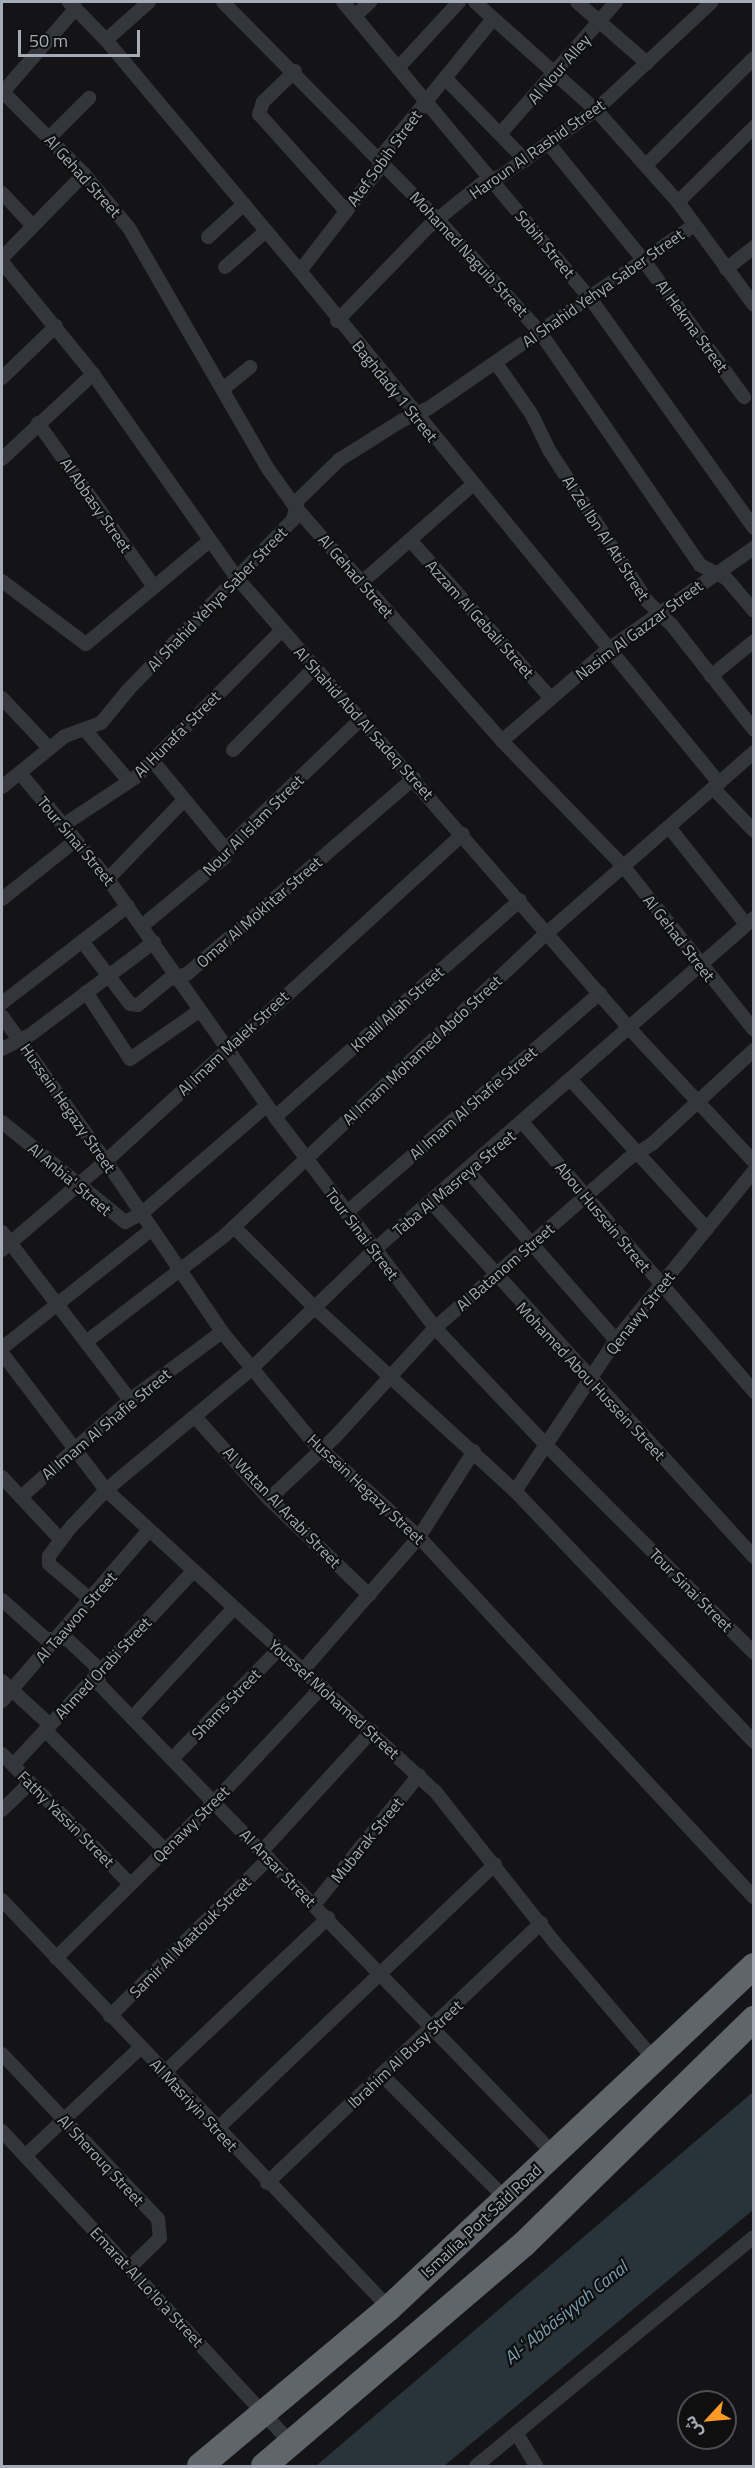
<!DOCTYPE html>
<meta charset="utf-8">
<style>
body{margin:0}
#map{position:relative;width:755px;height:2468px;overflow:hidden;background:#141416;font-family:"Titillium Web","Noto Sans Arabic",sans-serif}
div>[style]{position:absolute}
.water>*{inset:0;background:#29343a}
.street>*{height:14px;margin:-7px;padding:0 7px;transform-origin:7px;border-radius:7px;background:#34363b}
.highway>*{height:26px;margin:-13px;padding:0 13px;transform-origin:13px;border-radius:13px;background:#60656c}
span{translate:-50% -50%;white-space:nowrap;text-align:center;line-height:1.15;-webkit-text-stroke:4.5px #0f0f10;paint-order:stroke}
.street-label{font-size:16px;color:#a5acb7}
.water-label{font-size:18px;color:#799fb4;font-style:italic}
.frame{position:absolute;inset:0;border:3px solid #a5acb7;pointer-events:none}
.north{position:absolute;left:677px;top:2390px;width:60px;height:60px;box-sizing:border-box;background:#0f0f10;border:2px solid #4b4e53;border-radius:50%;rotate:244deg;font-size:16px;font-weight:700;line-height:24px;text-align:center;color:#a5acb7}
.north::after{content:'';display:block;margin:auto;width:21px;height:27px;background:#fb9b26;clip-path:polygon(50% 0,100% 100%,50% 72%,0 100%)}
.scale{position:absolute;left:18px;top:30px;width:122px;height:27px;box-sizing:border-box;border:3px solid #a5acb7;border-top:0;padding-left:8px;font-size:18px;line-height:21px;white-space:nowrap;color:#a5acb7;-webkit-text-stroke:4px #0f0f10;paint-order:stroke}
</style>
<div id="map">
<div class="water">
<div style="clip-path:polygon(753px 2092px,753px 2210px,444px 2466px,316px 2466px)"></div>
</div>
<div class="street">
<div style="left:69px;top:2px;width:53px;rotate:45.8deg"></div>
<div style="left:106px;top:40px;width:302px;rotate:50deg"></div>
<div style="left:300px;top:271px;width:662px;rotate:50.7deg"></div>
<div style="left:223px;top:2px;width:306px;rotate:45.4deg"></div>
<div style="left:438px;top:220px;width:151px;rotate:47.7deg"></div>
<div style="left:540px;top:332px;width:283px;rotate:55.5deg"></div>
<div style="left:700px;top:565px;width:29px;rotate:27deg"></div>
<div style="left:726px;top:578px;width:43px;rotate:49.7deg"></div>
<div style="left:343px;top:2px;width:386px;rotate:50.2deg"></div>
<div style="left:590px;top:298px;width:282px;rotate:54.5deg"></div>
<div style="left:475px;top:2px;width:162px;rotate:41.8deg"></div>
<div style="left:596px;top:110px;width:123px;rotate:48.3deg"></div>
<div style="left:678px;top:202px;width:128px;rotate:53.6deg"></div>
<div style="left:577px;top:2px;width:93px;rotate:41.1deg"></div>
<div style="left:355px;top:16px;width:21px;rotate:-43deg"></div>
<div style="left:106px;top:40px;width:57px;rotate:-41.5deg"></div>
<div style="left:398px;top:68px;width:90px;rotate:-47.3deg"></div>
<div style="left:295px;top:71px;width:45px;rotate:135.9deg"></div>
<div style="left:263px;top:102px;width:13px;rotate:108deg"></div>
<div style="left:259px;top:114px;width:130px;rotate:48.1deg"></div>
<div style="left:445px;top:78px;width:115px;rotate:45.7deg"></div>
<div style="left:2px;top:91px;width:117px;rotate:45.3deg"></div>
<div style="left:84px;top:174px;width:70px;rotate:50.2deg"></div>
<div style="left:129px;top:228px;width:280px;rotate:60deg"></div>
<div style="left:269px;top:470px;width:47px;rotate:54.6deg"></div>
<div style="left:296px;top:508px;width:311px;rotate:48.5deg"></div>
<div style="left:502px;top:741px;width:175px;rotate:45.9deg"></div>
<div style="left:624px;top:867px;width:208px;rotate:51.4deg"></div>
<div style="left:3px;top:92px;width:111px;rotate:-49deg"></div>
<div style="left:500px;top:134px;width:176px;rotate:-48.7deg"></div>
<div style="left:49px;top:138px;width:57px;rotate:-45deg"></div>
<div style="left:549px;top:144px;width:151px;rotate:50.9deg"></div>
<div style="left:644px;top:261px;width:169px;rotate:53.7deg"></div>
<div style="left:646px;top:165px;width:152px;rotate:-44.7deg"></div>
<div style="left:2px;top:193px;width:45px;rotate:46.8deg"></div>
<div style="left:678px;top:202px;width:107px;rotate:-44.6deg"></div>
<div style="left:208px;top:237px;width:49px;rotate:-42.5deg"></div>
<div style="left:2px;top:258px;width:117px;rotate:-45.7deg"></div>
<div style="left:2px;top:262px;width:144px;rotate:50.9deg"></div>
<div style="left:93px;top:374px;width:250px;rotate:54.8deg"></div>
<div style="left:237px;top:578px;width:597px;rotate:48.94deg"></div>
<div style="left:629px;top:1028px;width:183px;rotate:47deg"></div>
<div style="left:225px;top:267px;width:55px;rotate:-41.3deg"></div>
<div style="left:726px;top:269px;width:36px;rotate:-38deg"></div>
<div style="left:300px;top:271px;width:128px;rotate:-52.3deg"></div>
<div style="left:378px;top:170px;width:18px;rotate:-71deg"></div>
<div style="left:384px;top:153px;width:173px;rotate:-50.9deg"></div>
<div style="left:337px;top:321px;width:131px;rotate:-45.9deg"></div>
<div style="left:428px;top:227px;width:68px;rotate:-39.1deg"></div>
<div style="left:481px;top:184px;width:22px;rotate:-22deg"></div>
<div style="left:501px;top:176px;width:116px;rotate:-34.8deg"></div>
<div style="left:596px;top:110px;width:158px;rotate:-43deg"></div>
<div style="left:496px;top:363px;width:63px;rotate:55.3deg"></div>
<div style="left:532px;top:415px;width:39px;rotate:64deg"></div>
<div style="left:549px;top:450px;width:180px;rotate:57deg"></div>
<div style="left:647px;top:601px;width:33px;rotate:44deg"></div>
<div style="left:671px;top:624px;width:135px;rotate:51.9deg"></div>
<div style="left:2px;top:378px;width:75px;rotate:-43.9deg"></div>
<div style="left:223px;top:389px;width:35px;rotate:-39deg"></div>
<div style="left:38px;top:423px;width:201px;rotate:54.7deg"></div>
<div style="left:2px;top:459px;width:125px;rotate:-43deg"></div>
<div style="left:410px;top:540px;width:212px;rotate:48.3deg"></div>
<div style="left:2px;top:581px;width:105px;rotate:36.9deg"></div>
<div style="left:86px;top:644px;width:160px;rotate:-39.9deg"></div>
<div style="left:361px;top:583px;width:148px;rotate:-41.4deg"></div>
<div style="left:711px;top:676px;width:55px;rotate:-39.1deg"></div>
<div style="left:2px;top:698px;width:69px;rotate:46.8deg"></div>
<div style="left:85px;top:730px;width:67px;rotate:49.2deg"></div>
<div style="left:502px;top:741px;width:139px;rotate:-40.9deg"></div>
<div style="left:607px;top:650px;width:179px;rotate:-34.8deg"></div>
<div style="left:233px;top:750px;width:117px;rotate:-45.3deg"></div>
<div style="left:152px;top:760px;width:118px;rotate:50.5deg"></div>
<div style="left:20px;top:773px;width:138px;rotate:50.3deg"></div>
<div style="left:108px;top:879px;width:291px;rotate:54.9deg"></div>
<div style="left:275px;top:1117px;width:265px;rotate:52.8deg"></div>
<div style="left:435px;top:1328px;width:161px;rotate:46.5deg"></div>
<div style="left:546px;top:1445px;width:294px;rotate:45deg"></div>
<div style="left:2px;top:787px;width:81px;rotate:-39deg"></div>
<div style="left:65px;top:736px;width:38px;rotate:-20deg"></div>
<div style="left:101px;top:723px;width:44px;rotate:-50.5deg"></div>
<div style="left:129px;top:689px;width:235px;rotate:-45.9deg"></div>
<div style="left:293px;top:520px;width:21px;rotate:-76deg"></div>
<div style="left:298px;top:500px;width:57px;rotate:-44.3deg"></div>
<div style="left:339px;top:460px;width:73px;rotate:-32.2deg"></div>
<div style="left:401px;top:421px;width:31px;rotate:-25deg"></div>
<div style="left:429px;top:408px;width:322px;rotate:-34.6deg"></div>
<div style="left:713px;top:788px;width:59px;rotate:46.4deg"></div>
<div style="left:62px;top:826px;width:89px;rotate:-33.5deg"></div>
<div style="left:136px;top:777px;width:207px;rotate:-45.2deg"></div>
<div style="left:669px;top:827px;width:124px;rotate:51.6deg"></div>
<div style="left:108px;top:879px;width:110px;rotate:-46.1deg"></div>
<div style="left:2px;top:899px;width:93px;rotate:-38.5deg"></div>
<div style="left:142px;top:926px;width:107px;rotate:-39.7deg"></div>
<div style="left:224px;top:858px;width:16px;rotate:-63deg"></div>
<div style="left:231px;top:844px;width:180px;rotate:-43.9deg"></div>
<div style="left:82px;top:941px;width:79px;rotate:52.7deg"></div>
<div style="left:130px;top:1004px;width:8px;rotate:7deg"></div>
<div style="left:138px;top:1005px;width:39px;rotate:-40deg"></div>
<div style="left:168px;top:980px;width:20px;rotate:-18deg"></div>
<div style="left:187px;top:974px;width:300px;rotate:-40.8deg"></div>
<div style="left:86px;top:992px;width:80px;rotate:56.7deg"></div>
<div style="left:130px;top:1059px;width:84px;rotate:-34.8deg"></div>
<div style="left:2px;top:1003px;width:159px;rotate:-37.6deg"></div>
<div style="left:2px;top:1016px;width:178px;rotate:54.4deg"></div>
<div style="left:106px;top:1161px;width:207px;rotate:55.8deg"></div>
<div style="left:222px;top:1332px;width:143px;rotate:50.4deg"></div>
<div style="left:313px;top:1442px;width:142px;rotate:41.9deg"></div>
<div style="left:419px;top:1537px;width:492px;rotate:47.1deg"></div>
<div style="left:2px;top:1049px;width:31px;rotate:-27deg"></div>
<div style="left:30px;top:1035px;width:155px;rotate:-36.9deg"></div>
<div style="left:571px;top:1080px;width:202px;rotate:47.6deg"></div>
<div style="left:275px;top:1117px;width:327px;rotate:-41.5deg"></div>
<div style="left:2px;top:1122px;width:159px;rotate:39.1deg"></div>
<div style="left:125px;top:1222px;width:18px;rotate:-27deg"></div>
<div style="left:141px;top:1214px;width:165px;rotate:-40.8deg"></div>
<div style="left:523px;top:1123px;width:355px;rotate:49.3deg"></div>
<div style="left:468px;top:1171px;width:225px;rotate:48.8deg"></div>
<div style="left:431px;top:1202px;width:480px;rotate:47.7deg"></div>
<div style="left:346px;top:1213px;width:336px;rotate:-40.9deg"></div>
<div style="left:234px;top:1227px;width:113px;rotate:45deg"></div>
<div style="left:314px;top:1307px;width:273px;rotate:42.5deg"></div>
<div style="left:515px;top:1491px;width:347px;rotate:46.4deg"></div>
<div style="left:2px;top:1232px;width:211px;rotate:52.7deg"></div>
<div style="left:2px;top:1250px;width:137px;rotate:-40.6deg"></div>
<div style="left:106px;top:1161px;width:484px;rotate:-42.5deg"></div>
<div style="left:86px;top:1342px;width:173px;rotate:-37.5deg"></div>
<div style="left:223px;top:1237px;width:446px;rotate:-43.2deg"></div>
<div style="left:548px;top:932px;width:274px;rotate:-41.1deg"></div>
<div style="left:2px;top:1348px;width:190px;rotate:-38.4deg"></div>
<div style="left:2px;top:1353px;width:172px;rotate:52.8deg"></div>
<div style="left:106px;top:1490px;width:446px;rotate:42.5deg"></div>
<div style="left:435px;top:1791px;width:194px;rotate:51.7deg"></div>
<div style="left:555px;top:1943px;width:151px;rotate:49.6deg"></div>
<div style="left:196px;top:1418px;width:109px;rotate:48deg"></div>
<div style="left:269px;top:1499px;width:139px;rotate:43.8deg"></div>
<div style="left:2px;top:1477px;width:85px;rotate:46.9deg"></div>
<div style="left:515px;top:1491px;width:182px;rotate:-56.2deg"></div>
<div style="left:616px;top:1340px;width:218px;rotate:-50.8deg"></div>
<div style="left:21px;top:1497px;width:146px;rotate:-41.7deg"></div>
<div style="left:130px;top:1400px;width:114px;rotate:-36.5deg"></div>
<div style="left:269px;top:1499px;width:91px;rotate:-43.2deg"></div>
<div style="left:335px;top:1437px;width:148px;rotate:-47.5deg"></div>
<div style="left:435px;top:1328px;width:257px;rotate:-41.2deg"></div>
<div style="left:628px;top:1159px;width:28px;rotate:-32deg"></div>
<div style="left:652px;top:1144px;width:139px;rotate:-42.7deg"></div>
<div style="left:2px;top:1600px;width:59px;rotate:41.6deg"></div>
<div style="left:46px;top:1639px;width:21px"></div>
<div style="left:67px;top:1639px;width:38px;rotate:43deg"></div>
<div style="left:95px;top:1665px;width:21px;rotate:76deg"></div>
<div style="left:100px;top:1685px;width:651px;rotate:45.93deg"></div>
<div style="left:91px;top:1600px;width:55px;rotate:-139.4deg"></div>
<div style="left:49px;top:1564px;width:8px;rotate:-90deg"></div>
<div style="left:49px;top:1556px;width:38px;rotate:-53deg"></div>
<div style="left:72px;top:1526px;width:50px;rotate:-46.6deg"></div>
<div style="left:106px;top:1490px;width:189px;rotate:-39.8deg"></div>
<div style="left:251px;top:1369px;width:170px;rotate:-44deg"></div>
<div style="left:373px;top:1251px;width:506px;rotate:-41.15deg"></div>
<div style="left:303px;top:1670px;width:176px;rotate:-48.9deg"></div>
<div style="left:419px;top:1537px;width:102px;rotate:-57.4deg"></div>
<div style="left:2px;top:1681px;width:65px;rotate:42.5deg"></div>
<div style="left:2px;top:1701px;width:224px;rotate:-49.3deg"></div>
<div style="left:132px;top:1718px;width:149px;rotate:-47.2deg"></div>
<div style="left:45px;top:1730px;width:170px;rotate:45deg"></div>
<div style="left:2px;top:1754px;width:182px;rotate:45.4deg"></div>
<div style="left:172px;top:1759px;width:153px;rotate:-45.8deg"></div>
<div style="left:13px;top:1765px;width:265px;rotate:-47.1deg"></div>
<div style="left:2px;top:1810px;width:39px;rotate:-44deg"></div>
<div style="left:262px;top:1851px;width:163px;rotate:-47.5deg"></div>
<div style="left:2px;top:1900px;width:562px;rotate:46.51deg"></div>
<div style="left:314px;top:1905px;width:167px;rotate:-51.1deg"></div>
<div style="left:56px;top:1958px;width:222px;rotate:-44.6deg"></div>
<div style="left:214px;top:1802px;width:158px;rotate:-46.8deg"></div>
<div style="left:110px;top:2016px;width:224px;rotate:-44.8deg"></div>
<div style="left:2px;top:2054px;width:227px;rotate:46.6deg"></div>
<div style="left:158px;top:2219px;width:19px;rotate:84deg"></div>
<div style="left:160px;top:2238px;width:43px;rotate:135.9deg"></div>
<div style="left:164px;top:2073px;width:226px;rotate:-43.4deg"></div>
<div style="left:383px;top:2076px;width:173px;rotate:45deg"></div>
<div style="left:217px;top:2129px;width:384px;rotate:-43.6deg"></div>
<div style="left:2px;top:2131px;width:427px;rotate:47.2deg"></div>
<div style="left:25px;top:2156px;width:158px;rotate:-43.2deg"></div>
<div style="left:267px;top:2183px;width:378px;rotate:-43.5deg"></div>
<div style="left:517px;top:2434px;width:37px;rotate:59deg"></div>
<div style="left:476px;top:2466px;width:360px;rotate:-39.5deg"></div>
</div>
<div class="highway">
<div style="left:200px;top:2466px;width:246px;rotate:-39.9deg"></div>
<div style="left:389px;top:2308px;width:500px;rotate:-43.14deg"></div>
<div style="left:264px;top:2466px;width:342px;rotate:-40.5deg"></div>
<div style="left:524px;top:2244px;width:322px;rotate:-44.4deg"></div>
</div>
<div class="street-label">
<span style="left:559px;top:69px;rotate:-49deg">Al Nour Alley</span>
<span style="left:537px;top:149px;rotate:-35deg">Haroun Al Rashid Street</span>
<span style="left:384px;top:158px;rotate:-54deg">Atef Sobih Street</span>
<span style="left:83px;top:176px;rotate:48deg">Al Gehad Street</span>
<span style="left:545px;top:244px;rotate:50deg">Sobih Street</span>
<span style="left:469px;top:254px;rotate:47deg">Mohamed Naguib Street</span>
<span style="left:603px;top:288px;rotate:-35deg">Al Shahid Yehya Saber Street</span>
<span style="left:692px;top:326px;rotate:54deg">Al Hekma Street</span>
<span style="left:395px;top:391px;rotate:51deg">Baghdady 1 Street</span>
<span style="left:96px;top:505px;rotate:55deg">Al Abbasy Street</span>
<span style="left:606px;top:538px;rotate:57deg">Al Zel Ibn Al Ati Street</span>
<span style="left:356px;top:576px;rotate:49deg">Al Gehad Street</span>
<span style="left:217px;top:599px;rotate:-46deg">Al Shahid Yehya Saber Street</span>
<span style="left:480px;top:619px;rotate:48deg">Azzam Al Gebali Street</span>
<span style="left:639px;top:630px;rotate:-37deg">Nasim Al Gazzar Street</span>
<span style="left:364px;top:723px;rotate:48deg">Al Shahid Abd Al Sadeq Street</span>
<span style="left:177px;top:734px;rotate:-45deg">Al Hunafa' Street</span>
<span style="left:253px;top:825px;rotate:-45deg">Nour Al Islam Street</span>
<span style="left:76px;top:841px;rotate:50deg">Tour Sinai Street</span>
<span style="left:259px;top:912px;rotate:-41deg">Omar Al Mokhtar Street</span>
<span style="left:679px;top:938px;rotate:52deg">Al Gehad Street</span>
<span style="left:397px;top:1009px;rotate:-42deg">Khalil Allah Street</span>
<span style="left:233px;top:1043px;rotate:-43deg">Al Imam Malek Street</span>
<span style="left:422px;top:1050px;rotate:-43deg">Al Imam Mohamed Abdo Street</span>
<span style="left:473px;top:1103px;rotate:-41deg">Al Imam Al Shafie Street</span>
<span style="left:68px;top:1108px;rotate:55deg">Hussein Hegazy Street</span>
<span style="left:70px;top:1179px;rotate:40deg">Al Anbia' Street</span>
<span style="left:454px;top:1183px;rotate:-40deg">Taba Al Masreya Street</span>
<span style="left:603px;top:1217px;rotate:50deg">Abou Hussein Street</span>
<span style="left:362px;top:1234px;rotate:53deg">Tour Sinai Street</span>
<span style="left:505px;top:1267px;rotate:-41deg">Al Batanom Street</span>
<span style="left:640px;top:1313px;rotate:-52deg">Qenawy Street</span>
<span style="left:591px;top:1381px;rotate:47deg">Mohamed Abou Hussein Street</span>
<span style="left:106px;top:1424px;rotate:-40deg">Al Imam Al Shafie Street</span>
<span style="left:366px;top:1489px;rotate:43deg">Hussein Hegazy Street</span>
<span style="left:282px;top:1507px;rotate:46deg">Al Watan Al Arabi Street</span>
<span style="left:691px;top:1590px;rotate:45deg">Tour Sinai Street</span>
<span style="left:76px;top:1617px;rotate:-49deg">Al Taawon Street</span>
<span style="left:103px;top:1668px;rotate:-47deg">Ahmed Orabi Street</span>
<span style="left:334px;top:1699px;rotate:42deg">Youssef Mohamed Street</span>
<span style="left:226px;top:1704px;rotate:-46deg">Shams Street</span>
<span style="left:66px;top:1819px;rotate:45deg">Fathy Yassin Street</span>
<span style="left:191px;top:1824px;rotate:-45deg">Qenawy Street</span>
<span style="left:367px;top:1840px;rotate:-51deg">Mubarak Street</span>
<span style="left:278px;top:1868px;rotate:46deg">Al Ansar Street</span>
<span style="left:190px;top:1937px;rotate:-45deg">Samir Al Maatouk Street</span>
<span style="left:405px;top:2054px;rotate:-43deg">Ibrahim Al Busy Street</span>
<span style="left:194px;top:2105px;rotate:47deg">Al Masriyin Street</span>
<span style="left:101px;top:2160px;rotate:47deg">Al Sherouq Street</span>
<span style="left:481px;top:2221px;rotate:-43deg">Ismailia, Port Said Road</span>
<span style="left:147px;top:2287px;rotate:47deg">Emarat Al Lo'lo'a Street</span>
</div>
<div class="water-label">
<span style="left:566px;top:2313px;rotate:-39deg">Al-ʿAbbāsiyyah Canal</span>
</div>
<div class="frame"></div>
<div class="north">ش</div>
<div class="scale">50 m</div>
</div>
